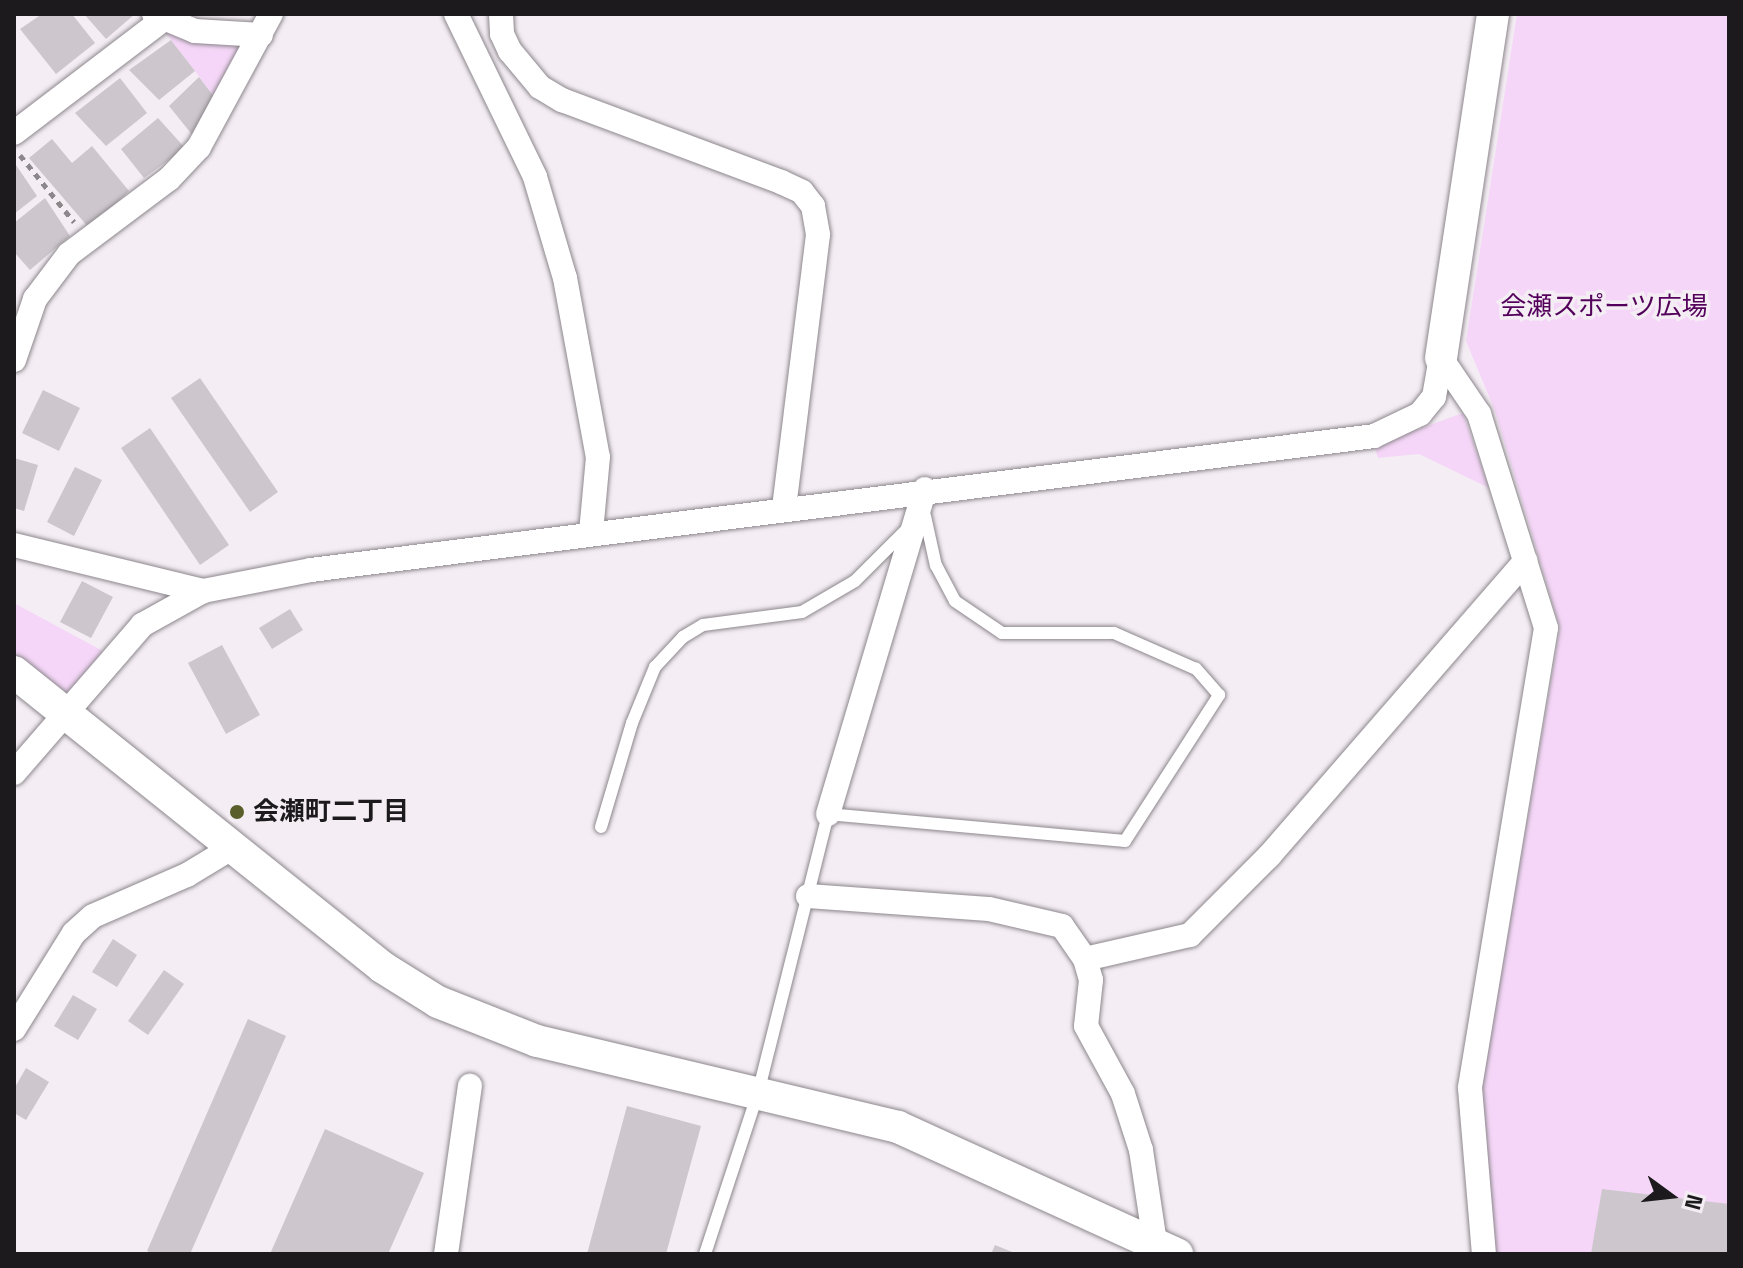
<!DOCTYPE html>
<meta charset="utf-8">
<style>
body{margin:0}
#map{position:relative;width:1743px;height:1268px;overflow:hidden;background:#f4eef4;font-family:"Space Grotesk","Noto Sans JP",sans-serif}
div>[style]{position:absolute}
.green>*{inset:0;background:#f5d6f8}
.building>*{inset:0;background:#cdc7cd}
.path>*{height:5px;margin-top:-2.5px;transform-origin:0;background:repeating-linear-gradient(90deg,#8b878b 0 6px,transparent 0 12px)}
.roads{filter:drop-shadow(0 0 2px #8c878c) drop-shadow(0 0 2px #8c878c)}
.service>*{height:12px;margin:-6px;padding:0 6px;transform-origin:6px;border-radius:6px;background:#fff}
.minor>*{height:24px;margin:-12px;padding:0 12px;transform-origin:12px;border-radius:12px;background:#fff}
.tertiary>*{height:32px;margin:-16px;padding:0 16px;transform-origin:16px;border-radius:16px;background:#fff}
.dots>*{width:22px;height:22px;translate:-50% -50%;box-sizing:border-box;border:4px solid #f4eef4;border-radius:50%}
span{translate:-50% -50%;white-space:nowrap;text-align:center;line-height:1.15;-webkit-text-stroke:7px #f4eef4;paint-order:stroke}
.park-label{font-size:26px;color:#53015b}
.poi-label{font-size:26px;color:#1c1a1c;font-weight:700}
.left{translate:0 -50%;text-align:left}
.frame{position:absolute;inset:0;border:16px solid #1c1a1c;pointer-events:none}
.north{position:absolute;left:1631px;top:1156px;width:80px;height:80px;-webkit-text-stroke:6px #f4eef4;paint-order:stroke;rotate:105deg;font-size:22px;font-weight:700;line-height:32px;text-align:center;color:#1c1a1c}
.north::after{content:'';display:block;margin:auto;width:28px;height:36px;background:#1c1a1c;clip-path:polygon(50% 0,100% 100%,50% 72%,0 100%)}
</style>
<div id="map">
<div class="green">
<div style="clip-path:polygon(1517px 14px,1729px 14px,1729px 1254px,1496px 1254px,1482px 1086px,1560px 628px,1495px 411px,1466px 341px)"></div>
<div style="clip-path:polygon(158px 23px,261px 35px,222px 107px,195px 71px)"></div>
<div style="clip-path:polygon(1463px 413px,1489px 488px,1419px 454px,1378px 458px,1374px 445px)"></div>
<div style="clip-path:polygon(14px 603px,114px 657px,65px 712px,14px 672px)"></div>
</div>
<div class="building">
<div style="clip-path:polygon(42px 14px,72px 14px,95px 43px,56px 74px,20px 29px)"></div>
<div style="clip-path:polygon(84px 14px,135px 14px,106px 39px)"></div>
<div style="clip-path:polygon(171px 40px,195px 71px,159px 100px,129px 70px)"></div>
<div style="clip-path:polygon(199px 77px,222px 107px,194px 137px,169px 106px)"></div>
<div style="clip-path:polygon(120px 78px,147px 113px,106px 146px,75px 113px)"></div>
<div style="clip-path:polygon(158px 118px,185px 148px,144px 178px,121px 149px)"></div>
<div style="clip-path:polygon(52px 139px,72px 163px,92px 146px,129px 191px,89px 228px,29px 158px)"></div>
<div style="clip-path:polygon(14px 162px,37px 196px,14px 214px)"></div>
<div style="clip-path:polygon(45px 198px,70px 236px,30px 270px,14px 252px,14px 223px)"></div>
<div style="clip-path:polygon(200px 378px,278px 492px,250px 512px,171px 398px)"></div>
<div style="clip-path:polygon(43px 390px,80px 408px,59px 451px,22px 433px)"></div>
<div style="clip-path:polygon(150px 428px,229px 545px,200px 565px,121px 448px)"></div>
<div style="clip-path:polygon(14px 458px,38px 465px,24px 511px,14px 508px)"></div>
<div style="clip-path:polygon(75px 467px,102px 480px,74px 536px,47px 522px)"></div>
<div style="clip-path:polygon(82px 581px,113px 597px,91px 638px,60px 622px)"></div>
<div style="clip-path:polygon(290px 609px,303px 630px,272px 649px,259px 628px)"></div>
<div style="clip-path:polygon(222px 645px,260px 715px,226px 734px,188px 663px)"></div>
<div style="clip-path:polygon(113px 939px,137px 955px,117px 987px,92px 972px)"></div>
<div style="clip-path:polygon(164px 970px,184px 984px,148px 1035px,128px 1021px)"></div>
<div style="clip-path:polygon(73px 995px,97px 1009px,78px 1040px,54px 1026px)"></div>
<div style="clip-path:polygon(248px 1019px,286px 1036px,190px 1254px,154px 1254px,147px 1251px)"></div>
<div style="clip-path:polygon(26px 1068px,49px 1082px,26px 1120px,14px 1113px,14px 1089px)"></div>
<div style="clip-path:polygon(627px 1106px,701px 1126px,666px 1254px,587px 1254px)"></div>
<div style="clip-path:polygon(325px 1129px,424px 1173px,388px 1254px,270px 1254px)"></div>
<div style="clip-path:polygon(1602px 1189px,1729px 1204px,1729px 1254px,1591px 1254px)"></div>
<div style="clip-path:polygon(995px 1245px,1017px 1254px,991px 1254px)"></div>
</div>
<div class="path">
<div style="left:20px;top:155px;width:86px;rotate:51.1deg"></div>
</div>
<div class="roads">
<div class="service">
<div style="left:601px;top:827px;width:109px;rotate:-73.4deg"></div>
<div style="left:632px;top:723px;width:61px;rotate:-67.7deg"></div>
<div style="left:655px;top:667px;width:41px;rotate:-47deg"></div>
<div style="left:683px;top:637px;width:23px;rotate:-31deg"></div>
<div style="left:703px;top:625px;width:100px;rotate:-7.5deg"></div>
<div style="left:802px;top:612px;width:61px;rotate:-30.3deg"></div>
<div style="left:855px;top:581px;width:74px;rotate:-45deg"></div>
<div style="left:705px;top:1254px;width:169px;rotate:-71.8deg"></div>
<div style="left:758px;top:1093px;width:288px;rotate:-75.9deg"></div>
<div style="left:828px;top:814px;width:298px;rotate:5.2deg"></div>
<div style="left:1125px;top:841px;width:174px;rotate:-57.2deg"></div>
<div style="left:1219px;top:695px;width:35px;rotate:-131deg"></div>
<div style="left:1196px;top:669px;width:90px;rotate:-156.3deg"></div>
<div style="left:1114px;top:633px;width:112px;rotate:180deg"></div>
<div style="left:1002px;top:633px;width:57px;rotate:-145.8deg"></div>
<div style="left:955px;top:601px;width:40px;rotate:-118deg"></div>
<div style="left:936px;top:566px;width:51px;rotate:-102.4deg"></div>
</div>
<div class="minor">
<div style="left:154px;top:14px;width:44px;rotate:22.5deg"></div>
<div style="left:195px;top:31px;width:66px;rotate:3.5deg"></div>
<div style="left:456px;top:14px;width:181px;rotate:64.1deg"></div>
<div style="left:535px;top:177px;width:105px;rotate:73.5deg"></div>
<div style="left:565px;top:278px;width:182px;rotate:79.6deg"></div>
<div style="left:598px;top:457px;width:76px;rotate:95.3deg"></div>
<div style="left:501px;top:14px;width:20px;rotate:87deg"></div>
<div style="left:502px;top:34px;width:19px;rotate:65deg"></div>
<div style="left:510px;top:51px;width:47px;rotate:50.2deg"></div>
<div style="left:540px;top:87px;width:26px;rotate:31deg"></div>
<div style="left:562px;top:100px;width:234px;rotate:20.5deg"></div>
<div style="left:781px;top:182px;width:23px;rotate:25deg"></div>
<div style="left:802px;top:192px;width:18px;rotate:52deg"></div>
<div style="left:813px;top:206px;width:29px;rotate:80deg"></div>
<div style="left:818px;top:235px;width:275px;rotate:97.1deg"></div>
<div style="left:14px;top:133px;width:190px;rotate:-37.3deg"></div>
<div style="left:1441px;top:358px;width:68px;rotate:55.8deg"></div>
<div style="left:1479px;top:414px;width:224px;rotate:72.6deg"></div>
<div style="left:1546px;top:628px;width:466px;rotate:99.4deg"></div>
<div style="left:1470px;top:1088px;width:167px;rotate:85.2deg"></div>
<div style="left:14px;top:360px;width:65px;rotate:-71deg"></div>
<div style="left:35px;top:299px;width:56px;rotate:-52.9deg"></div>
<div style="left:69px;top:254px;width:125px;rotate:-36.9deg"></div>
<div style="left:169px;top:179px;width:44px;rotate:-46.8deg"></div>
<div style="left:199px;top:147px;width:151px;rotate:-61.6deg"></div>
<div style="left:14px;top:545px;width:195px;rotate:13.7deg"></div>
<div style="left:14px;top:773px;width:196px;rotate:-49.1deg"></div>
<div style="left:142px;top:625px;width:70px;rotate:-29.1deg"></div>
<div style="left:203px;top:591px;width:110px;rotate:-11deg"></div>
<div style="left:311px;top:570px;width:1071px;rotate:-7.18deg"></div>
<div style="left:1374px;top:436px;width:51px;rotate:-25.6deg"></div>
<div style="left:1420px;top:414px;width:22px;rotate:-51deg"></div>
<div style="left:1434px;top:397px;width:40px;rotate:-80deg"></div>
<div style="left:828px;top:814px;width:339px;rotate:-73.4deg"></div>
<div style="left:808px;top:896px;width:181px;rotate:4.1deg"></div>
<div style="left:989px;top:909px;width:75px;rotate:13.1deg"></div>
<div style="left:1062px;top:926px;width:40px;rotate:55.1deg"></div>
<div style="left:1085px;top:959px;width:22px;rotate:74deg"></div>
<div style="left:1091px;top:980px;width:46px;rotate:96.2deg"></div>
<div style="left:1086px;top:1026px;width:77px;rotate:61.4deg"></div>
<div style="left:1123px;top:1094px;width:59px;rotate:72.2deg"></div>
<div style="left:1141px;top:1150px;width:94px;rotate:81.4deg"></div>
<div style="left:1085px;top:959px;width:108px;rotate:-12.9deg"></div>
<div style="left:1190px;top:935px;width:112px;rotate:-45deg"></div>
<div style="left:1269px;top:856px;width:391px;rotate:-49deg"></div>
<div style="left:14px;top:1029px;width:113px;rotate:-58deg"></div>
<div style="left:74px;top:933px;width:25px;rotate:-42deg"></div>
<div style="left:93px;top:916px;width:103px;rotate:-23.6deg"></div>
<div style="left:187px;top:875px;width:54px;rotate:-31.3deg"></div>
<div style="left:446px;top:1254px;width:170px;rotate:-81.9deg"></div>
</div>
<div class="tertiary">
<div style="left:1441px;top:358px;width:348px;rotate:-81.4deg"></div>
<div style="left:14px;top:672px;width:472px;rotate:38.7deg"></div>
<div style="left:382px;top:967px;width:66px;rotate:32deg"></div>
<div style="left:438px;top:1002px;width:106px;rotate:21.5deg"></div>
<div style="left:537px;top:1041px;width:371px;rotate:13.4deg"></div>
<div style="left:898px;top:1127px;width:307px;rotate:24.5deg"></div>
</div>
</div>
<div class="dots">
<div style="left:237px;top:812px;background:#595e2b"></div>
</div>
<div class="park-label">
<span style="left:1604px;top:307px">会瀬スポーツ広場</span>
</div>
<div class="poi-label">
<span class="left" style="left:253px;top:812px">会瀬町二丁目</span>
</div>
<div class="frame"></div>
<div class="north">N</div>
</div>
